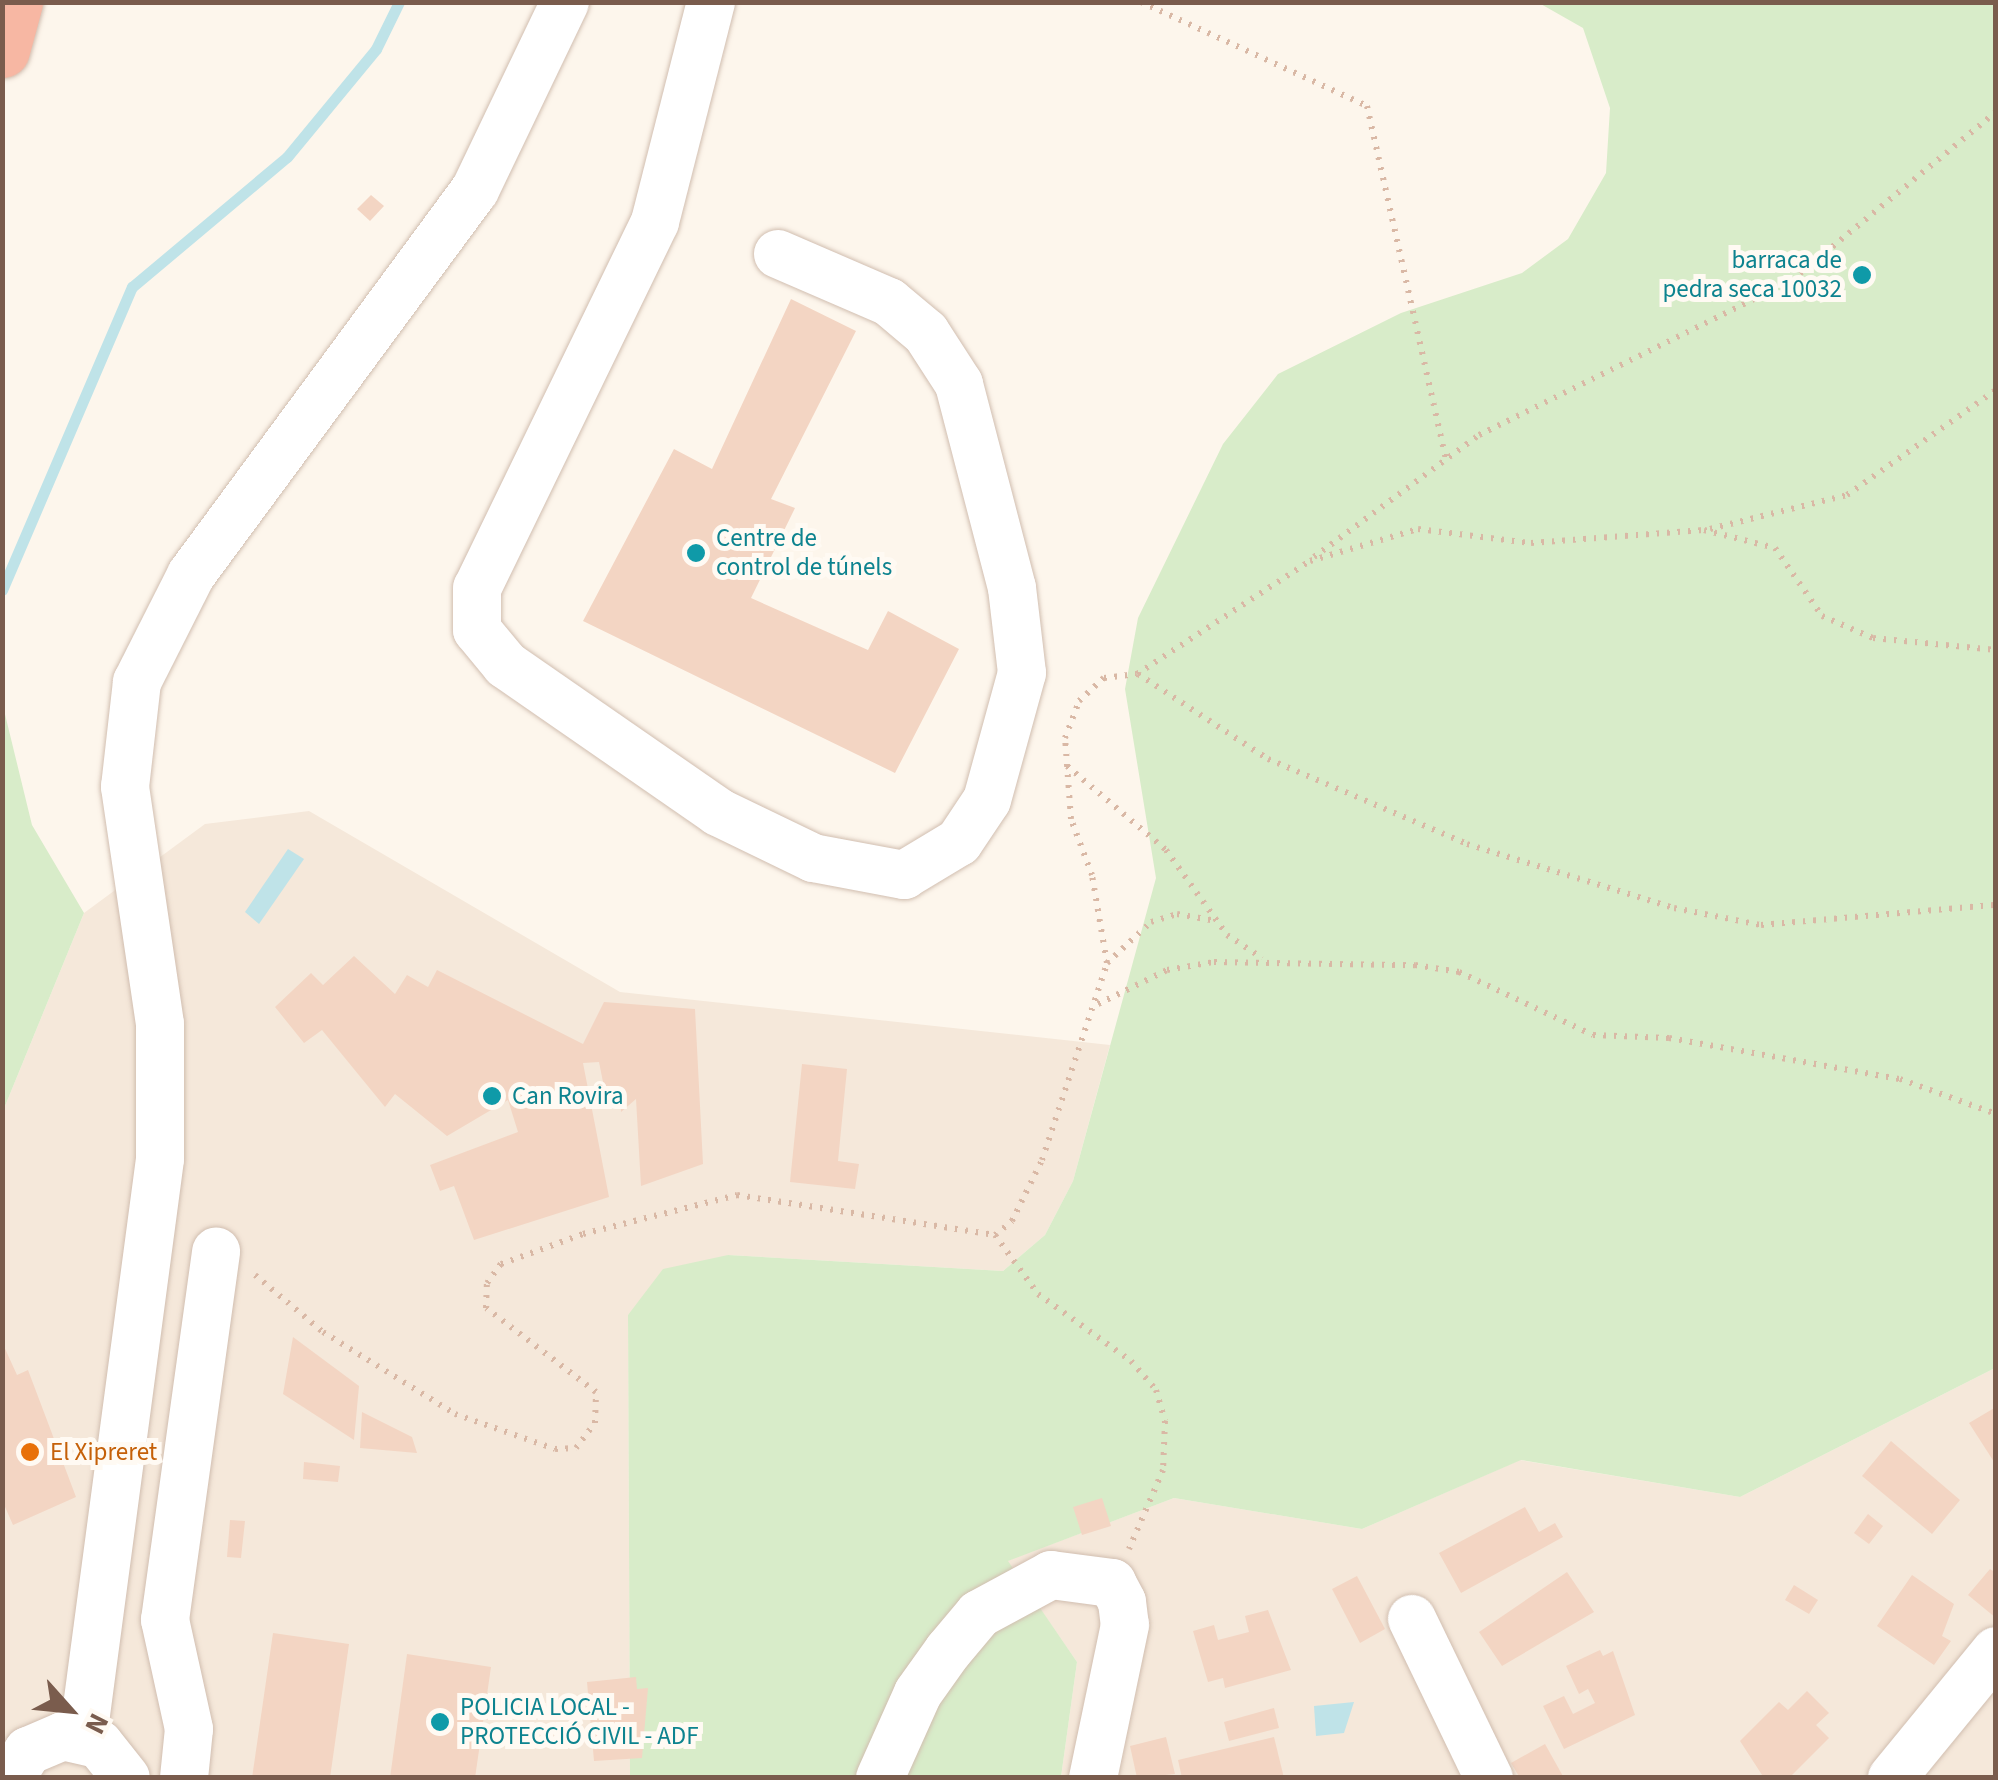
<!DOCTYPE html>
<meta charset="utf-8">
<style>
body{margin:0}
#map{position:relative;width:1998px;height:1780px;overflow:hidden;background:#fdf6ec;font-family:"Source Sans 3",sans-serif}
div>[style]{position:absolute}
.residential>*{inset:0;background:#f5e8da}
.green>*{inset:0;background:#d8ecc9}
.water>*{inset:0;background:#bfe3e8}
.stream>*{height:11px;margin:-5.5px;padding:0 5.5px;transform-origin:5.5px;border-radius:5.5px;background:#bfe3e8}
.building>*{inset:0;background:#f3d5c3}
.path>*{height:6px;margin-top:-3px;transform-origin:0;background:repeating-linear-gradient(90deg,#d9b8a5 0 2.5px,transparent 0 10.5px)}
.roads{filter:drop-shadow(0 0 2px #d1beb0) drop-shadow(0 0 2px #d1beb0)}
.minor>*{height:48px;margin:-24px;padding:0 24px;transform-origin:24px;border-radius:24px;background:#fff}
.highway>*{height:55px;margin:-27.5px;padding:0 27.5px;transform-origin:27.5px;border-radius:27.5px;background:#f7b7a3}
.dots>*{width:28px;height:28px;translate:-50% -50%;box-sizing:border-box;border:5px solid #fffaf3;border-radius:50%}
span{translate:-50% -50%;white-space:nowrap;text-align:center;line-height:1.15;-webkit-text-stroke:10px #fffaf3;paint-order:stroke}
.culture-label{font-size:25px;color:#0d838f}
.right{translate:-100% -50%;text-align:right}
.left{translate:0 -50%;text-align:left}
.food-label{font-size:25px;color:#c56008}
.frame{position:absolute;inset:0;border:5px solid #7a5c4d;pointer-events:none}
.north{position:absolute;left:20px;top:1660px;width:100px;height:100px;-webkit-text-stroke:8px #fffaf3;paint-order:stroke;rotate:117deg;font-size:28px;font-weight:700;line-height:40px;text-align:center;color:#7a5c4d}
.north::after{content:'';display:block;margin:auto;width:35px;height:45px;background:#7a5c4d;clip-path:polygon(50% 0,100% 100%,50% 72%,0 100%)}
</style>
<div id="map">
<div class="residential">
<div style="clip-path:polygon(309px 811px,620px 992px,1110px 1045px,1073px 1181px,1045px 1235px,1003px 1271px,728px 1255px,628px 1315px,630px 1777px,3px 1778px,3px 1111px,84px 913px,205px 824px)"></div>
<div style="clip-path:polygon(1995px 1368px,1995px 1777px,1061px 1777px,1077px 1662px,1007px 1561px,1174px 1498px,1362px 1529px,1520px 1460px,1740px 1497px)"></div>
</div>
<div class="green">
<div style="clip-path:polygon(1539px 3px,1995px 3px,1995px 1368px,1740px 1497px,1521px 1460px,1362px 1529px,1174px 1498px,1008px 1561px,1077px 1662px,1061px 1777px,630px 1778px,628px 1315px,663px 1269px,728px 1255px,1003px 1271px,1045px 1235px,1073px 1181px,1156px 878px,1125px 689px,1138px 618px,1223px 444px,1278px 374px,1401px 313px,1522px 273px,1568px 239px,1606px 173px,1610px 108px,1583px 28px)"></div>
<div style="clip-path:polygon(3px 706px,32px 825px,84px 913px,3px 1111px)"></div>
</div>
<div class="water">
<div style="clip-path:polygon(288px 849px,304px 859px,259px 924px,245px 912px)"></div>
<div style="clip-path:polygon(1354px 1702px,1344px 1733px,1316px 1736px,1314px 1706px)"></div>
</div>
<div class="stream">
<div style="left:2px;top:590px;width:330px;rotate:-66.8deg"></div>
<div style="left:132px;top:287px;width:202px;rotate:-40deg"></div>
<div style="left:287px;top:157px;width:140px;rotate:-50.5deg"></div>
<div style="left:376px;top:49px;width:52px;rotate:-63.9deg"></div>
</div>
<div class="building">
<div style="clip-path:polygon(371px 195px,384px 206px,370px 221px,357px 209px)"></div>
<div style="clip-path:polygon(791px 299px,856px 331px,771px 499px,795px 508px,751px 598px,868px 650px,888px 611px,959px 649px,895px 773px,583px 621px,674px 449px,712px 469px)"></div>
<div style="clip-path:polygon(354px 956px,395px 994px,407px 975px,428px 987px,437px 970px,583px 1044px,604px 1002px,695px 1009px,703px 1164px,641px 1186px,636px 1099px,621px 1112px,619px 1086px,604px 1087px,599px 1062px,583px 1063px,609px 1197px,474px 1240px,454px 1186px,440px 1191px,430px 1165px,518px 1132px,508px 1100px,447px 1136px,395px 1094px,385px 1107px,322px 1030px,304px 1043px,275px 1007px,311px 973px,323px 985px)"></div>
<div style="clip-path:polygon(802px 1064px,847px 1069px,838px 1161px,859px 1164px,855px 1189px,790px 1182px)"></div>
<div style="clip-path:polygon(293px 1337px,359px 1386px,354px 1440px,283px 1394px)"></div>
<div style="clip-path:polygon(2px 1342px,17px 1375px,28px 1370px,76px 1497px,13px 1525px,2px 1500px)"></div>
<div style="clip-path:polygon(1996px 1407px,1996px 1465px,1969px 1423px)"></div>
<div style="clip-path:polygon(362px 1412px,412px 1437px,417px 1453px,360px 1448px)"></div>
<div style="clip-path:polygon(1891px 1441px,1960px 1500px,1932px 1534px,1862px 1476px)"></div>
<div style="clip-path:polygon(304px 1462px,340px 1466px,338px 1482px,303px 1479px)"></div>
<div style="clip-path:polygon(1102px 1498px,1111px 1526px,1082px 1535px,1073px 1507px)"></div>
<div style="clip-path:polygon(1525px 1507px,1539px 1532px,1555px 1523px,1563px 1537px,1461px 1593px,1439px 1553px)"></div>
<div style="clip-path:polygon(1868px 1514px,1883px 1526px,1869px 1544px,1854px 1533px)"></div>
<div style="clip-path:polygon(230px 1520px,245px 1521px,241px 1558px,227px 1557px)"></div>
<div style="clip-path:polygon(1990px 1569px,1996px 1573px,1996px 1618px,1968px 1595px)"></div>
<div style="clip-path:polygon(1567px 1572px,1594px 1612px,1502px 1666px,1479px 1632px)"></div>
<div style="clip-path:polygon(1912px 1575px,1954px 1604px,1942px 1636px,1951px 1641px,1934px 1665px,1877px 1626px)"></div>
<div style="clip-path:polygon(1357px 1576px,1385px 1629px,1360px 1643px,1332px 1589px)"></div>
<div style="clip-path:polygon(1794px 1585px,1818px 1600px,1809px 1614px,1785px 1600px)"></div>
<div style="clip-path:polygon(1268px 1610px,1291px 1670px,1225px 1688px,1223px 1678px,1208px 1682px,1193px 1631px,1214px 1625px,1218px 1640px,1249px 1632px,1245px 1616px)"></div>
<div style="clip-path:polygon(273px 1633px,349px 1644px,330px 1778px,252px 1778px)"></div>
<div style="clip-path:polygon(1600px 1650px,1603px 1656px,1613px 1651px,1635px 1715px,1564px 1749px,1543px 1706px,1564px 1696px,1573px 1714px,1595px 1703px,1588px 1689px,1579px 1694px,1566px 1666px)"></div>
<div style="clip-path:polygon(407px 1654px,491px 1667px,475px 1778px,390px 1778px)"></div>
<div style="clip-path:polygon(636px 1677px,637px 1689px,648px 1688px,642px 1758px,594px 1761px,587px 1682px)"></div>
<div style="clip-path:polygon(1807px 1691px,1829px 1713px,1816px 1725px,1829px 1738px,1789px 1778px,1764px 1778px,1740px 1741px,1779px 1702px,1788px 1710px)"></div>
<div style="clip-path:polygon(1274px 1708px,1279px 1728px,1229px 1741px,1224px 1722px)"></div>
<div style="clip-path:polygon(1166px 1737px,1175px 1774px,1137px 1778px,1130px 1746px)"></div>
<div style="clip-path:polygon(1274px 1737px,1284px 1778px,1182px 1778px,1178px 1760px)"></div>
<div style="clip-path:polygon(1545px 1744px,1564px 1778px,1520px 1778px,1511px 1763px)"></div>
</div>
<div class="path">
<div style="left:1141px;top:2px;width:249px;rotate:24.7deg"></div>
<div style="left:1367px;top:106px;width:362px;rotate:77.4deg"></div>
<div style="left:1710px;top:529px;width:141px;rotate:-13.9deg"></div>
<div style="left:1847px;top:495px;width:182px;rotate:-35.2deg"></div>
<div style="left:1314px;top:557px;width:205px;rotate:-36.5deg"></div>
<div style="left:1479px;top:435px;width:349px;rotate:-26.3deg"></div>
<div style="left:1792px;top:280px;width:264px;rotate:-39.5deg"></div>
<div style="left:1138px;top:674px;width:155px;rotate:33.2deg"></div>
<div style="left:1268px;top:759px;width:216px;rotate:23.1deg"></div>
<div style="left:1467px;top:844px;width:217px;rotate:17.2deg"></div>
<div style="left:1674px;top:908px;width:89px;rotate:11.1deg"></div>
<div style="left:1761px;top:925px;width:236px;rotate:-4.9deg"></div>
<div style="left:1067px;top:766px;width:130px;rotate:40.3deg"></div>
<div style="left:1166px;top:850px;width:105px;rotate:54.3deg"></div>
<div style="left:1227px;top:935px;width:42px;rotate:33.3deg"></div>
<div style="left:1107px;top:963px;width:60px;rotate:-43deg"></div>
<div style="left:1151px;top:922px;width:27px;rotate:-17deg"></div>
<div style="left:1177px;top:914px;width:40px;rotate:10deg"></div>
<div style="left:1098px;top:1004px;width:77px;rotate:-26.2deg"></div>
<div style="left:1167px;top:970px;width:48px;rotate:-9.7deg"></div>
<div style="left:1214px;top:962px;width:201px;rotate:0.9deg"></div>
<div style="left:1415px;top:965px;width:45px;rotate:9deg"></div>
<div style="left:1459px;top:972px;width:148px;rotate:25.2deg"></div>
<div style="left:1593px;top:1035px;width:76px;rotate:2.3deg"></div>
<div style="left:1669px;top:1038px;width:235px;rotate:10.1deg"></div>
<div style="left:1900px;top:1079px;width:102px;rotate:20deg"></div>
<div style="left:995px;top:1235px;width:73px;rotate:53.9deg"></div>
<div style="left:1038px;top:1294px;width:115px;rotate:35.8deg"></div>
<div style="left:1131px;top:1361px;width:38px;rotate:49deg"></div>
<div style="left:1156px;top:1390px;width:32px;rotate:74deg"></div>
<div style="left:1165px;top:1421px;width:49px;rotate:92.3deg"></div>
<div style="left:1163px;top:1470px;width:86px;rotate:113.3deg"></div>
<div style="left:255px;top:1275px;width:89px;rotate:40deg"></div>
<div style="left:323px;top:1332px;width:155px;rotate:31.8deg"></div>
<div style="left:455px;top:1414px;width:106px;rotate:19.3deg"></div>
<div style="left:555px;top:1449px;width:21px;rotate:-3deg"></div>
<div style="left:576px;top:1448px;width:31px;rotate:-53deg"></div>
<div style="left:595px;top:1423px;width:31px;rotate:-88deg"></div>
<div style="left:596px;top:1392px;width:138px;rotate:-142.6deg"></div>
<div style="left:486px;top:1308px;width:25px;rotate:-88deg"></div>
<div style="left:487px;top:1283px;width:24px;rotate:-54deg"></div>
<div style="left:501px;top:1264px;width:87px;rotate:-20.1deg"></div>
<div style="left:583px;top:1234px;width:159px;rotate:-14.2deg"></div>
<div style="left:737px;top:1195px;width:261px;rotate:8.8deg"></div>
<div style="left:995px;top:1235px;width:22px;rotate:-39deg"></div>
<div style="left:1012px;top:1221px;width:68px;rotate:-63.8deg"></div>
<div style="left:1042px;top:1160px;width:207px;rotate:-71.7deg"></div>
<div style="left:1107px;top:963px;width:89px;rotate:-99.7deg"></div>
<div style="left:1092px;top:875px;width:60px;rotate:-110.6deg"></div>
<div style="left:1071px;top:819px;width:81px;rotate:-94.2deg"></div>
<div style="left:1065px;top:738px;width:40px;rotate:-69deg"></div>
<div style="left:1079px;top:701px;width:34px;rotate:-43deg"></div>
<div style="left:1104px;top:678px;width:33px;rotate:-7deg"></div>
<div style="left:1137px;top:674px;width:207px;rotate:-33.2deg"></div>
<div style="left:1310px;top:561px;width:113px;rotate:-16.5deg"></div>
<div style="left:1418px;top:529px;width:114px;rotate:7.1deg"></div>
<div style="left:1531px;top:543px;width:173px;rotate:-4.3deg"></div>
<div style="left:1704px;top:530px;width:73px;rotate:14.2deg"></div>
<div style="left:1775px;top:548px;width:83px;rotate:55.3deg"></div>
<div style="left:1822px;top:616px;width:56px;rotate:23.3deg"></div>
<div style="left:1873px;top:638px;width:124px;rotate:5.6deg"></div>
</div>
<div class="roads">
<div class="minor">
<div style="left:711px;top:2px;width:227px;rotate:104.3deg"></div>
<div style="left:655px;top:222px;width:407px;rotate:115.9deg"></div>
<div style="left:477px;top:588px;width:42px;rotate:90deg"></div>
<div style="left:477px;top:630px;width:45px;rotate:50.4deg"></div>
<div style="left:506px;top:665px;width:258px;rotate:34.7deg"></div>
<div style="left:718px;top:812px;width:106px;rotate:25.8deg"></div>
<div style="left:813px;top:858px;width:93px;rotate:10.6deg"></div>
<div style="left:904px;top:875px;width:64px;rotate:-31deg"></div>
<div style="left:959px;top:842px;width:50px;rotate:-56.3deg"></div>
<div style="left:987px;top:800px;width:132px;rotate:-74.6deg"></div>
<div style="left:1022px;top:673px;width:86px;rotate:-96.7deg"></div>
<div style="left:1012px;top:588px;width:211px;rotate:-104.6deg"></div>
<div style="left:959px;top:384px;width:61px;rotate:-122.9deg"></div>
<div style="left:926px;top:333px;width:48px;rotate:-140deg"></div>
<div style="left:889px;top:302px;width:121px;rotate:-156.6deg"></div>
<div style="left:1412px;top:1619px;width:177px;rotate:64.2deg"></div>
<div style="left:83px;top:1737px;width:583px;rotate:-82.41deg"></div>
<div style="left:160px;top:1159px;width:135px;rotate:-90deg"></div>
<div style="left:160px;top:1024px;width:240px;rotate:-98.4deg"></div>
<div style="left:125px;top:787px;width:106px;rotate:-83.5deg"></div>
<div style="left:137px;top:682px;width:120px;rotate:-63.2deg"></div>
<div style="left:191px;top:575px;width:478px;rotate:-53.6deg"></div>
<div style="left:475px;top:190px;width:208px;rotate:-64.4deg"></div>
<div style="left:11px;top:1778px;width:32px;rotate:-58deg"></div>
<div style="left:28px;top:1751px;width:38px;rotate:-23deg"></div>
<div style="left:63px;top:1736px;width:37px;rotate:13deg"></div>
<div style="left:99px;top:1744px;width:43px;rotate:51.5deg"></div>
<div style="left:184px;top:1778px;width:49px;rotate:-84.2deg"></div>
<div style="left:189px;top:1729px;width:112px;rotate:-102.4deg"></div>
<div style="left:165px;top:1620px;width:372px;rotate:-82.1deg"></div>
<div style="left:880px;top:1778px;width:93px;rotate:-65.9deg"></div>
<div style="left:918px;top:1693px;width:52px;rotate:-54.5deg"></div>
<div style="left:948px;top:1651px;width:48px;rotate:-50deg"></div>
<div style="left:979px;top:1614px;width:82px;rotate:-28.4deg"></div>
<div style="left:1051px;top:1575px;width:62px;rotate:7.5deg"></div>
<div style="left:1112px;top:1583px;width:21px;rotate:62deg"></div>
<div style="left:1122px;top:1602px;width:23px;rotate:83deg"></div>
<div style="left:1125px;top:1625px;width:156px;rotate:101.8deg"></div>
<div style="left:1892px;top:1778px;width:164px;rotate:-50.7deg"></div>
</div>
<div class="highway">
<div style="left:2px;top:50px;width:50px;rotate:-74.8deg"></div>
</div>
</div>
<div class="dots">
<div style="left:1862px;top:275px;background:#0f9aa8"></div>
<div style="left:696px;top:553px;background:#0f9aa8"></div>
<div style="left:492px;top:1096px;background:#0f9aa8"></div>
<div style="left:30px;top:1452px;background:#e8710a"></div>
<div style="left:440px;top:1722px;background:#0f9aa8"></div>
</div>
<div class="culture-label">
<span class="right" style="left:1842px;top:275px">barraca de<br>pedra seca 10032</span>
<span class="left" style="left:716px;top:553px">Centre de<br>control de túnels</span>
<span class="left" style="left:512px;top:1096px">Can Rovira</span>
<span class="left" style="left:460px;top:1722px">POLICIA LOCAL -<br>PROTECCIÓ CIVIL - ADF</span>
</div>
<div class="food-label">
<span class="left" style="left:50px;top:1452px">El Xipreret</span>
</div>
<div class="frame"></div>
<div class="north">N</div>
</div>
